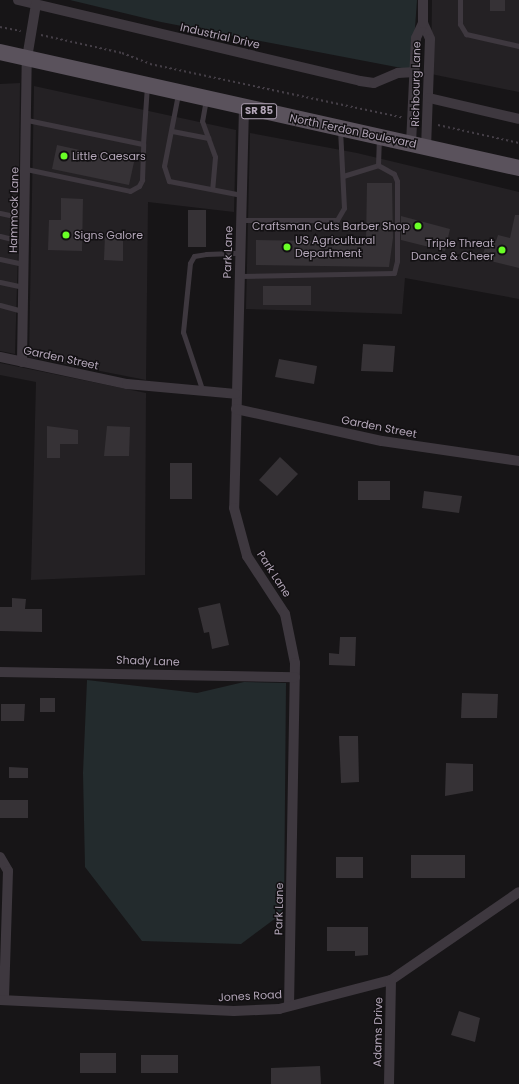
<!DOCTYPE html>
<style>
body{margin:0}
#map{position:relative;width:519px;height:1084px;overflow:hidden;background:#171517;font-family:Poppins,sans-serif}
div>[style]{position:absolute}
.built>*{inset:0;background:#242124}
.green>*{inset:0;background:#232b2d}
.building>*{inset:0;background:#363236}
.path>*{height:2px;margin-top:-1px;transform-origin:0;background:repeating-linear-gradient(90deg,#443e46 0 2px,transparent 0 5px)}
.service>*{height:5px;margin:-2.5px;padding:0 2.5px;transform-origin:2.5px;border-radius:2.5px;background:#3e383f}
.minor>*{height:10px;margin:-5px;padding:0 5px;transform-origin:5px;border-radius:5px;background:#3e383f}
.primary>*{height:16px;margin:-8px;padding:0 8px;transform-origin:8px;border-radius:8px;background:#5a525c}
.dots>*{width:11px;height:11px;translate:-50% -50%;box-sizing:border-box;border:2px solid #121012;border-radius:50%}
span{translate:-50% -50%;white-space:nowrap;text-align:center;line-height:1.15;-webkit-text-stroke:3px #121012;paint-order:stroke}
.shield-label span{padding:1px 3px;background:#121012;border:1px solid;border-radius:3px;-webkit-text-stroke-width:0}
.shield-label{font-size:10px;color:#b3a6b8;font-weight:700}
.street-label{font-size:11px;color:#b3a6b8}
.poi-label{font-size:11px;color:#b3a6b8}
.left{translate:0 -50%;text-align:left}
.right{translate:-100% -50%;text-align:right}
</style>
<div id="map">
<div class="built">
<div style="clip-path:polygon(432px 0,519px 0,519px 92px,431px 74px)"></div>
<div style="clip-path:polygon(20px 83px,18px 252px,15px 354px,0 351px,0 84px)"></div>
<div style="clip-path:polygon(34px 86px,236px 130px,234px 212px,148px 202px,146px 380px,29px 357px)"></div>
<div style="clip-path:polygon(250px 133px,357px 153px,519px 192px,519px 299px,405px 278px,402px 314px,246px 309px)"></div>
<div style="clip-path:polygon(0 363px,146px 393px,145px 575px,31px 580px,36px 382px,0 375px)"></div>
</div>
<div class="green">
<div style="clip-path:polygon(70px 0,417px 0,412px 70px,161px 22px)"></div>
<div style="clip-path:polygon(87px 680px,197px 693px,244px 682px,286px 683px,284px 912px,241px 944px,142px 941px,85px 867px,83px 773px)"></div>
</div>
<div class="building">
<div style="clip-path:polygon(490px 0,505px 0,505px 11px,490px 11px)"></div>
<div style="clip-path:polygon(57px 145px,134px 162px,129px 185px,52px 169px)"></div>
<div style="clip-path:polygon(367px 183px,392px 183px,393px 238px,389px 267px,256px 265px,256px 240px,366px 242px)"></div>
<div style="clip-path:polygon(61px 198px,83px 199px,82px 251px,48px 250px,49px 220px,61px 220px)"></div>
<div style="clip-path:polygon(188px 210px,206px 210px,206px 247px,188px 247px)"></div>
<div style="clip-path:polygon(515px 215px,519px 215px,519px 268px,482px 259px,487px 239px,496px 241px,498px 235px,510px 238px)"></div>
<div style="clip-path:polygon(401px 216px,450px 229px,445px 251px,401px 240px)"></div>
<div style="clip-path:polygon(105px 235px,123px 236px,123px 261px,104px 260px)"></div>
<div style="clip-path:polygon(263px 286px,311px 286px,311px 305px,263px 305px)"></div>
<div style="clip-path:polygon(363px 344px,395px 346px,393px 372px,361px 371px)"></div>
<div style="clip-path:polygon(279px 359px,317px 366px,314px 384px,275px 377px)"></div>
<div style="clip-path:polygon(47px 426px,78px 430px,78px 444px,60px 444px,60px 458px,47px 458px)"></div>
<div style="clip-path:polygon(107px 426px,130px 427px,129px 456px,104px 456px)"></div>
<div style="clip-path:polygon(280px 457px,298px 474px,277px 496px,259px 480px)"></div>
<div style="clip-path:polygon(170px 463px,192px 463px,192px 499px,170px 499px)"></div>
<div style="clip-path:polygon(358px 481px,390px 481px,390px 500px,358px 500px)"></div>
<div style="clip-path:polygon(424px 491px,462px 496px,459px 513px,422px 508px)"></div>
<div style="clip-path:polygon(12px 598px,26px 599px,25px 609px,42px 609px,42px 632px,0 631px,0 607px,12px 607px)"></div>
<div style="clip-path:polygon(220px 603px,229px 645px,212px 649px,209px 632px,204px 633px,198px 608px)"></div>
<div style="clip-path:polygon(340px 637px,356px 637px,355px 666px,329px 665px,329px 653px,339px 654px)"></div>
<div style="clip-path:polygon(462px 693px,498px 694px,497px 718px,461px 718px)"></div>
<div style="clip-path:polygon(40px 698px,55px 698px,55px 712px,40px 712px)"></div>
<div style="clip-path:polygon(1px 704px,25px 704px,24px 721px,1px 721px)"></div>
<div style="clip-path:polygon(339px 736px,358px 736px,359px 782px,341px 783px)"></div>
<div style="clip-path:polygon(446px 763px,473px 764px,473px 791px,445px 796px)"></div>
<div style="clip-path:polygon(9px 767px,28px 768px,28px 778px,9px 778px)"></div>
<div style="clip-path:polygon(0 800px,28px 800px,28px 818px,0 818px)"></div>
<div style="clip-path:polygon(411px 855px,465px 855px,465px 878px,411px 878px)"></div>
<div style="clip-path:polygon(336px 857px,363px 857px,363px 878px,336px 878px)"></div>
<div style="clip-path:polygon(327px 927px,368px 927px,368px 955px,355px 956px,355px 951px,327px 951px)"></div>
<div style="clip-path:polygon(459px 1011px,480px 1018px,475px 1042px,451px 1035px)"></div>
<div style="clip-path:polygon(80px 1053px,116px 1053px,116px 1073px,80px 1073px)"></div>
<div style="clip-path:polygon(141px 1055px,178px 1055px,178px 1073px,141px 1073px)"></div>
<div style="clip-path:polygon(320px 1066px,321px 1084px,271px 1084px,271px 1068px)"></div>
</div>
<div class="path">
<div style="left:0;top:27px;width:21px;rotate:11deg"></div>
<div style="left:41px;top:35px;width:83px;rotate:12.5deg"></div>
<div style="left:122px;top:53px;width:30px;rotate:21deg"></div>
<div style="left:150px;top:64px;width:259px;rotate:12deg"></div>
<div style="left:438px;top:125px;width:83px;rotate:12.5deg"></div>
</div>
<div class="service">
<div style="left:460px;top:0;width:24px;rotate:90deg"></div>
<div style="left:460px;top:24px;width:12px;rotate:59deg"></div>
<div style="left:466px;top:34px;width:54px;rotate:12.8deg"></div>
<div style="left:178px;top:94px;width:73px;rotate:101deg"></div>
<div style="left:164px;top:166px;width:16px;rotate:72deg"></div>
<div style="left:169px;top:181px;width:74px;rotate:10.9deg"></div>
<div style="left:206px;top:99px;width:22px;rotate:100deg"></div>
<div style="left:202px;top:121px;width:38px;rotate:70deg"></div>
<div style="left:215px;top:157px;width:32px;rotate:95deg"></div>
<div style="left:27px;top:120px;width:118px;rotate:11.7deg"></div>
<div style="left:143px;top:144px;width:58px;rotate:-86.1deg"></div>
<div style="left:172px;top:131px;width:37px;rotate:11deg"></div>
<div style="left:26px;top:169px;width:106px;rotate:11.9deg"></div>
<div style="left:130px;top:191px;width:10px;rotate:-29deg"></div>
<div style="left:139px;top:186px;width:7px;rotate:-63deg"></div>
<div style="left:142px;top:180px;width:36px;rotate:-88deg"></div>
<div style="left:343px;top:176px;width:37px;rotate:-17deg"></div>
<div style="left:0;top:213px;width:25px;rotate:12deg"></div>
<div style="left:241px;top:220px;width:96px"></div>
<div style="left:337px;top:220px;width:14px;rotate:-60deg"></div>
<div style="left:344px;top:208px;width:78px;rotate:-92.9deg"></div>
<div style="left:0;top:236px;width:25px;rotate:14deg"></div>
<div style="left:0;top:259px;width:25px;rotate:12deg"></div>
<div style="left:240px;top:276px;width:154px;rotate:-1.1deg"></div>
<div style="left:394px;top:273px;width:12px;rotate:-76deg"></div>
<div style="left:397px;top:261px;width:80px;rotate:-90deg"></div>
<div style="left:397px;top:181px;width:8px;rotate:-113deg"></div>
<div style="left:394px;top:174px;width:18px;rotate:-151deg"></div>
<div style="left:378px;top:165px;width:26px;rotate:-88deg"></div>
<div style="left:0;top:282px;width:25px;rotate:12deg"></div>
<div style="left:0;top:305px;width:24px;rotate:15deg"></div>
<div style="left:203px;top:392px;width:63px;rotate:-108.4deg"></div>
<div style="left:183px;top:332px;width:69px;rotate:-84.2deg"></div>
<div style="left:190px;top:263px;width:8px;rotate:-60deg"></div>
<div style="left:194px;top:256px;width:12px;rotate:-9deg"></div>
<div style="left:206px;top:254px;width:34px;rotate:-2deg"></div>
</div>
<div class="minor">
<div style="left:18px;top:0;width:351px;rotate:13.3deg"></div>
<div style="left:360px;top:81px;width:14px;rotate:8deg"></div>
<div style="left:374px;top:83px;width:26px;rotate:-23deg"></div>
<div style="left:398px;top:73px;width:17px;rotate:-3deg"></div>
<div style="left:423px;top:23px;width:17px;rotate:66deg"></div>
<div style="left:430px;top:39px;width:109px;rotate:92.1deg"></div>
<div style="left:429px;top:98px;width:92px;rotate:13.1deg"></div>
<div style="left:244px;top:107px;width:401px;rotate:91.4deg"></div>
<div style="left:234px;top:508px;width:50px;rotate:74.8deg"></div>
<div style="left:247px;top:556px;width:69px;rotate:56.8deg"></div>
<div style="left:285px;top:614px;width:50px;rotate:78.5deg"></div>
<div style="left:295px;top:663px;width:343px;rotate:91deg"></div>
<div style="left:411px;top:144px;width:106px;rotate:-87.3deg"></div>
<div style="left:416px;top:38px;width:17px;rotate:-65deg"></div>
<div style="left:423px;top:23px;width:23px;rotate:-90deg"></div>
<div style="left:0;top:357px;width:130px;rotate:12deg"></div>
<div style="left:127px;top:384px;width:109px;rotate:5.2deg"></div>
<div style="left:22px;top:362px;width:304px;rotate:-89.1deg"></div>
<div style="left:27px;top:58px;width:55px;rotate:-80.5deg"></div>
<div style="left:236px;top:409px;width:149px;rotate:12.4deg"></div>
<div style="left:382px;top:441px;width:138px;rotate:8.3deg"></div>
<div style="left:0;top:672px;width:295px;rotate:1deg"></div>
<div style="left:0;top:857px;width:16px;rotate:60deg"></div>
<div style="left:8px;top:871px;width:129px;rotate:91.8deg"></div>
<div style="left:0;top:1000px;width:234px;rotate:2.7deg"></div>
<div style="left:234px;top:1011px;width:45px;rotate:-2.5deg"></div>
<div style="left:279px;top:1009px;width:116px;rotate:-14.5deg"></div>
<div style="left:391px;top:980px;width:155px;rotate:-34.5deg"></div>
<div style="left:389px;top:1084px;width:104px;rotate:-88.9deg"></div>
</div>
<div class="primary">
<div style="left:0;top:52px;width:532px;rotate:12.6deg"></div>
</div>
<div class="dots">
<div style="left:64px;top:156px;background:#69ff26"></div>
<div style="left:418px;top:226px;background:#69ff26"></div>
<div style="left:66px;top:235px;background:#69ff26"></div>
<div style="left:287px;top:247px;background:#69ff26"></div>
<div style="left:502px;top:250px;background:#69ff26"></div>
</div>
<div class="shield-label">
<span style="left:259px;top:111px">SR 85</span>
</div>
<div class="street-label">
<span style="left:220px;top:36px;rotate:13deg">Industrial Drive</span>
<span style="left:416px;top:84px;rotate:-89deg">Richbourg Lane</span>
<span style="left:353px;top:131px;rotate:12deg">North Ferdon Boulevard</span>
<span style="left:14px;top:210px;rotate:-89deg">Hammock Lane</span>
<span style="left:228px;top:252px;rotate:-88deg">Park Lane</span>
<span style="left:61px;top:358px;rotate:12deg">Garden Street</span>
<span style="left:379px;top:427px;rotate:11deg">Garden Street</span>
<span style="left:274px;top:574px;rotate:57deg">Park Lane</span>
<span style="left:148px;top:661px;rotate:2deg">Shady Lane</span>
<span style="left:279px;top:909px;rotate:-89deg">Park Lane</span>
<span style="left:250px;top:996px;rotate:-3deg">Jones Road</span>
<span style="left:378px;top:1032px;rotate:-89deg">Adams Drive</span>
</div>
<div class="poi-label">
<span class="left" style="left:72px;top:156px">Little Caesars</span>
<span class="right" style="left:410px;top:226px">Craftsman Cuts Barber Shop</span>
<span class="left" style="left:74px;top:235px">Signs Galore</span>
<span class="left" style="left:295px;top:247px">US Agricultural<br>Department</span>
<span class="right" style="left:494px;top:250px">Triple Threat<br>Dance &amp; Cheer</span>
</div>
</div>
